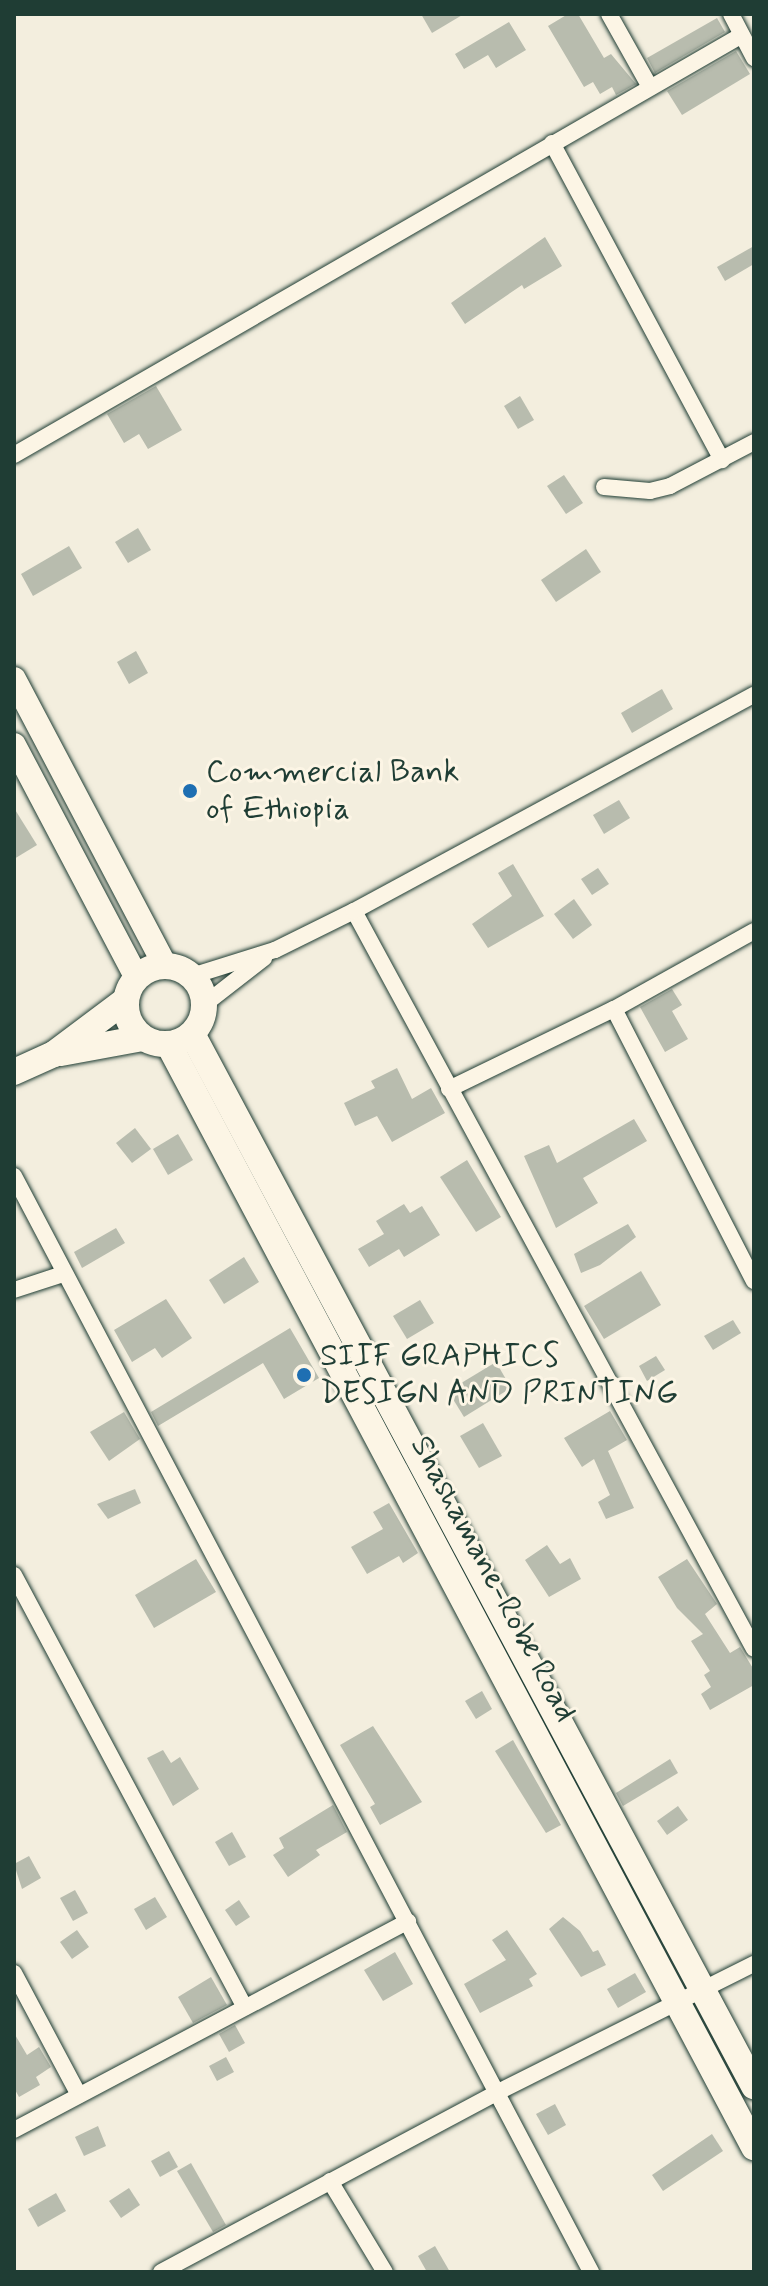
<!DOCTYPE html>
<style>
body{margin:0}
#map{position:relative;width:768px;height:2286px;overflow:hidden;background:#f3eede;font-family:Mynerve,sans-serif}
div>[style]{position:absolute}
.building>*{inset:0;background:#b8bcae}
.roads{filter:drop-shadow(0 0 2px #1f3d34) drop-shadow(0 0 2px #1f3d34)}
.street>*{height:16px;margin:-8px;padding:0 8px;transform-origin:8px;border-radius:8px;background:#fcf5e5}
.secondary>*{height:24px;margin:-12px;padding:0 12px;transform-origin:12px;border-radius:12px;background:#fcf5e5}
.primary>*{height:26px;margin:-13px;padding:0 13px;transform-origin:13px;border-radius:13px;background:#fcf5e5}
.primary>.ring{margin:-13px;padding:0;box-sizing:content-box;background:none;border:26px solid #fcf5e5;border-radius:50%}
.dots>*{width:22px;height:22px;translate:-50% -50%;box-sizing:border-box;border:4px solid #fcf5e5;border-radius:50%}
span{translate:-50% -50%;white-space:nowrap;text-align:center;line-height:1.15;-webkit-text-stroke:6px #fcf5e5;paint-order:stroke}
.poi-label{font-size:32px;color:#1f3d34}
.left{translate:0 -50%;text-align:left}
.street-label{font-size:32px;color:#1f3d34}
.frame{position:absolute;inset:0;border:16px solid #1f3d34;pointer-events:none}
</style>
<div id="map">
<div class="building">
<div style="clip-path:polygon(421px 14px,464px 14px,432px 33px)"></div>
<div style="clip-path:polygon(568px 14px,578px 14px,604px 58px,611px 54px,636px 84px,616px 95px,612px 87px,600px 94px,593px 82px,584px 87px,548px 26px)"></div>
<div style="clip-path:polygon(717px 18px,725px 32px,655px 73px,647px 58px)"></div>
<div style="clip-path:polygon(509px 22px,526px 50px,496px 68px,488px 55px,464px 69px,455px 54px)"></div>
<div style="clip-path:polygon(736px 51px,750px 74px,682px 115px,667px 91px)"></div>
<div style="clip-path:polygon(545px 237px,562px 266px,524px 289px,522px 285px,465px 324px,451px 303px)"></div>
<div style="clip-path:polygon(754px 246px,754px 264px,725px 281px,717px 267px)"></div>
<div style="clip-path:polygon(156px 386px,182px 430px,148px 449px,139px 434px,124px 443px,107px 414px)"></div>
<div style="clip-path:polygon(520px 396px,534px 420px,518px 429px,504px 406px)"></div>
<div style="clip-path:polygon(564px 475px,583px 503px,566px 514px,547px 486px)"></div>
<div style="clip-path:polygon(138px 528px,151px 550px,128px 563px,115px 542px)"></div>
<div style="clip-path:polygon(69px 546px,82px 568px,33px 596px,21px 574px)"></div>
<div style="clip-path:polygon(586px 549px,601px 572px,556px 602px,541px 580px)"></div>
<div style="clip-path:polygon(136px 651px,148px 673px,129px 684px,117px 662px)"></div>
<div style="clip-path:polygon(662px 689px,673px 709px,632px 733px,621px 713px)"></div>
<div style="clip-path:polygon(619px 800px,630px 818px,604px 834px,593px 815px)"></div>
<div style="clip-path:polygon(14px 808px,37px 845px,14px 859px)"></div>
<div style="clip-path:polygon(513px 864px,544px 916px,488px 948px,472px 924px,512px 896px,498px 873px)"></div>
<div style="clip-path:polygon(598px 868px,609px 884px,592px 895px,581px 879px)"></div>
<div style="clip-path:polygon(574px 899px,592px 925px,573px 939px,554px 914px)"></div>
<div style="clip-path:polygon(672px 989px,682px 1005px,672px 1011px,688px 1039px,665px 1052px,640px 1007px)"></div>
<div style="clip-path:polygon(397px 1068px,412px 1099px,431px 1088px,445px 1113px,392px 1142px,377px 1116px,355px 1126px,344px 1103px,375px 1088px,371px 1081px)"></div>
<div style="clip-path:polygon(634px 1119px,647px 1141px,583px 1178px,598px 1203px,556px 1228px,524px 1156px,549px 1145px,557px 1163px)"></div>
<div style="clip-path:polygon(135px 1128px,151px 1149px,132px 1163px,116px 1143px)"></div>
<div style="clip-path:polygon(178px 1134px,193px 1160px,168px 1175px,153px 1149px)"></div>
<div style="clip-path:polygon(467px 1160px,501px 1217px,476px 1232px,440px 1177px)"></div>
<div style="clip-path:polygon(404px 1204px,410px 1213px,422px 1206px,440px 1235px,404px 1257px,399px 1249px,369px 1267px,358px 1249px,384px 1234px,376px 1221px)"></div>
<div style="clip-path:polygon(628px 1224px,636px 1237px,600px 1265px,581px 1273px,574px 1254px)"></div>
<div style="clip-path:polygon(116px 1228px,125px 1243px,82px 1268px,74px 1252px)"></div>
<div style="clip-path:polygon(244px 1257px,259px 1282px,224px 1304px,209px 1280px)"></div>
<div style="clip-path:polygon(641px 1271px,661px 1305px,604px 1339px,584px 1306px)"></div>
<div style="clip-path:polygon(166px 1299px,192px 1338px,162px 1358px,155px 1348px,132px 1362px,114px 1330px)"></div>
<div style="clip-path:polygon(420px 1300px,434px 1323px,407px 1339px,393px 1316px)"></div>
<div style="clip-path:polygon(733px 1320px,741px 1333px,713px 1350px,704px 1336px)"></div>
<div style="clip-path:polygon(290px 1328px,319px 1378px,284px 1399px,263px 1363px,158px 1426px,151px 1412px)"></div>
<div style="clip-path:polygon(656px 1356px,665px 1370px,647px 1381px,639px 1366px)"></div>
<div style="clip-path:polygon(496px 1362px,511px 1388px,464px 1417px,448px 1391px)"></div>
<div style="clip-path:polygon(610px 1411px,627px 1440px,608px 1451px,634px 1508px,606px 1519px,598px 1502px,610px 1495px,594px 1459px,582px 1467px,564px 1438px)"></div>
<div style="clip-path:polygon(124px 1412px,140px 1439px,109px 1461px,90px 1432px)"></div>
<div style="clip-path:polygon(483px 1423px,502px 1456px,479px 1468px,460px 1436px)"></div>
<div style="clip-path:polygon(135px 1489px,141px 1503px,108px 1519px,97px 1504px)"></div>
<div style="clip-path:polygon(389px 1503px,418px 1553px,403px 1563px,399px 1556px,367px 1574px,351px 1547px,383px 1529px,373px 1512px)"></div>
<div style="clip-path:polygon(547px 1545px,560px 1564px,570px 1558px,581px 1579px,549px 1597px,525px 1560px)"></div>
<div style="clip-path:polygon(196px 1559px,216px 1592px,154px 1628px,135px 1595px)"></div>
<div style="clip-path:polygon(687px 1559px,717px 1604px,705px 1614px,730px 1653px,740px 1647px,754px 1670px,754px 1685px,710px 1710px,701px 1694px,711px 1687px,704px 1675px,710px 1671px,691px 1641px,703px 1634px,677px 1608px,658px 1577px)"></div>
<div style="clip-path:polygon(482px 1691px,492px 1709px,476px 1719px,465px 1701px)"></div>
<div style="clip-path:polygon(373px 1726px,422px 1802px,380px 1825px,370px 1807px,375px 1804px,340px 1745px)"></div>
<div style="clip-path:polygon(513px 1740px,561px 1825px,546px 1833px,495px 1751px)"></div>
<div style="clip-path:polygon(163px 1750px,171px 1763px,180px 1757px,199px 1789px,173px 1806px,147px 1758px)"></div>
<div style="clip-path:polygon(670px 1759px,678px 1773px,623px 1806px,616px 1793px)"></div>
<div style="clip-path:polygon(333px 1805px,347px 1832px,316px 1850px,320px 1855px,288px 1877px,273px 1855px,284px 1848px,279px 1838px)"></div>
<div style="clip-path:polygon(678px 1806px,688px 1820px,667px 1835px,657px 1821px)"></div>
<div style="clip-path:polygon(232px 1832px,246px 1857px,229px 1866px,215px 1842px)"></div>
<div style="clip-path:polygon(29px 1856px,41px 1878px,22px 1889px,14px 1864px)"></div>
<div style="clip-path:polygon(75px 1890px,88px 1913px,73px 1921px,60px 1898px)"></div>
<div style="clip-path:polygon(155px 1897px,167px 1917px,146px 1930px,134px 1909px)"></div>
<div style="clip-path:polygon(239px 1900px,250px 1917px,236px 1926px,225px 1910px)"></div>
<div style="clip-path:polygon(563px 1917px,580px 1931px,593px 1952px,598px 1950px,606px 1965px,581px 1977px,549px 1929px)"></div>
<div style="clip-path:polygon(77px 1930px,89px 1947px,72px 1959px,60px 1942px)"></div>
<div style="clip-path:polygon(507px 1930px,537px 1974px,529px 1979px,533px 1986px,480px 2013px,464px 1984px,506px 1960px,492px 1940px)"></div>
<div style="clip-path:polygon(395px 1952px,413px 1984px,383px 2001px,364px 1970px)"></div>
<div style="clip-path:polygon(635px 1973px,646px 1992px,618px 2008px,607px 1989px)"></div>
<div style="clip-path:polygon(211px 1977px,227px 2005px,193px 2023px,178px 1997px)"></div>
<div style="clip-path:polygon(235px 2025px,245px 2043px,229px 2052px,219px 2034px)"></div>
<div style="clip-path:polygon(14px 2033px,27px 2055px,39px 2047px,51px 2067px,36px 2077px,40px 2085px,19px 2097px,14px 2088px)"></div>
<div style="clip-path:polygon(226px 2057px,234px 2072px,217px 2081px,209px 2066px)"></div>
<div style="clip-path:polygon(555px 2104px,566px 2125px,548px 2135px,536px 2114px)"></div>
<div style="clip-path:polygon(98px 2126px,106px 2146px,84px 2156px,75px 2137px)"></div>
<div style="clip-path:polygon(712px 2134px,723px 2151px,663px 2191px,652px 2175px)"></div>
<div style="clip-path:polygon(169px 2151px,178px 2167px,160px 2177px,151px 2161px)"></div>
<div style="clip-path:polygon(191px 2163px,226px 2225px,213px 2232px,177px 2171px)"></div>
<div style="clip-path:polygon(129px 2188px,140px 2205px,121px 2218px,109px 2201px)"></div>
<div style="clip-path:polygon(56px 2193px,66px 2211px,38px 2227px,28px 2209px)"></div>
<div style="clip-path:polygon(435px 2246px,450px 2272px,427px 2272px,418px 2256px)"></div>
</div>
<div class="roads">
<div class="street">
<div style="left:609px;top:14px;width:84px;rotate:60.7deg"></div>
<div style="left:731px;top:14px;width:50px;rotate:62.4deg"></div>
<div style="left:552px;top:143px;width:360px;rotate:61.8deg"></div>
<div style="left:14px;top:455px;width:840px;rotate:-29.98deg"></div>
<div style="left:604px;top:487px;width:46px;rotate:5deg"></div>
<div style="left:650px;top:491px;width:21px;rotate:-14deg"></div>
<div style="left:670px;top:486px;width:95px;rotate:-27.6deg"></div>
<div style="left:354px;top:911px;width:839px;rotate:61.54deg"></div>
<div style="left:192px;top:976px;width:87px;rotate:-17.4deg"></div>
<div style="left:275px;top:950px;width:88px;rotate:-26.3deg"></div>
<div style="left:354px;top:911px;width:455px;rotate:-28.4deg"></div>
<div style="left:205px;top:1004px;width:75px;rotate:-37.9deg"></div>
<div style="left:614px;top:1009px;width:306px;rotate:62.8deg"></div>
<div style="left:449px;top:1089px;width:183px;rotate:-25.9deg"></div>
<div style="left:614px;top:1009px;width:160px;rotate:-29.1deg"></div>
<div style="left:14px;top:1176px;width:1239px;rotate:62.23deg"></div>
<div style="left:14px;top:1290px;width:52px;rotate:-18.1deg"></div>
<div style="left:14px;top:1575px;width:490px;rotate:61.9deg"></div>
<div style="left:14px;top:1973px;width:138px;rotate:62deg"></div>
<div style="left:14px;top:2130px;width:446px;rotate:-27.9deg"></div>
<div style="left:330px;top:2181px;width:106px;rotate:58.9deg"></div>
<div style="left:161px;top:2272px;width:378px;rotate:-28.1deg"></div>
<div style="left:494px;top:2094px;width:291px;rotate:-26.6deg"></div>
</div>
<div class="secondary">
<div style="left:14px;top:679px;width:324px;rotate:62.2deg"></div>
<div style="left:14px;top:745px;width:263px;rotate:62.2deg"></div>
</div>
<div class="primary">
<div class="ring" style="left:126px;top:966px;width:52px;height:52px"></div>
<div style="left:192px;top:1034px;width:1193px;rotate:61.89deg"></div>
<div style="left:169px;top:1045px;width:1248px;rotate:62.04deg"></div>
<div style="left:61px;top:1053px;width:83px;rotate:-10.4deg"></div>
<div style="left:14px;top:1072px;width:44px;rotate:-24.2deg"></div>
<div style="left:54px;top:1054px;width:90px;rotate:-36.9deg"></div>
</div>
</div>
<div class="dots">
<div style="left:190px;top:791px;background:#1f6fb2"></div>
<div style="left:304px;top:1375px;background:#1f6fb2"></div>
</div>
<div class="poi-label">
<span class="left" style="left:206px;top:791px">Commercial Bank<br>of Ethiopia</span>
<span class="left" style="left:320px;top:1375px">SIIF GRAPHICS<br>DESIGN AND PRINTING</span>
</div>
<div class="street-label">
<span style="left:493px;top:1579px;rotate:62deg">Shashamane-Robe Road</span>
</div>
<div class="frame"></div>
</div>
